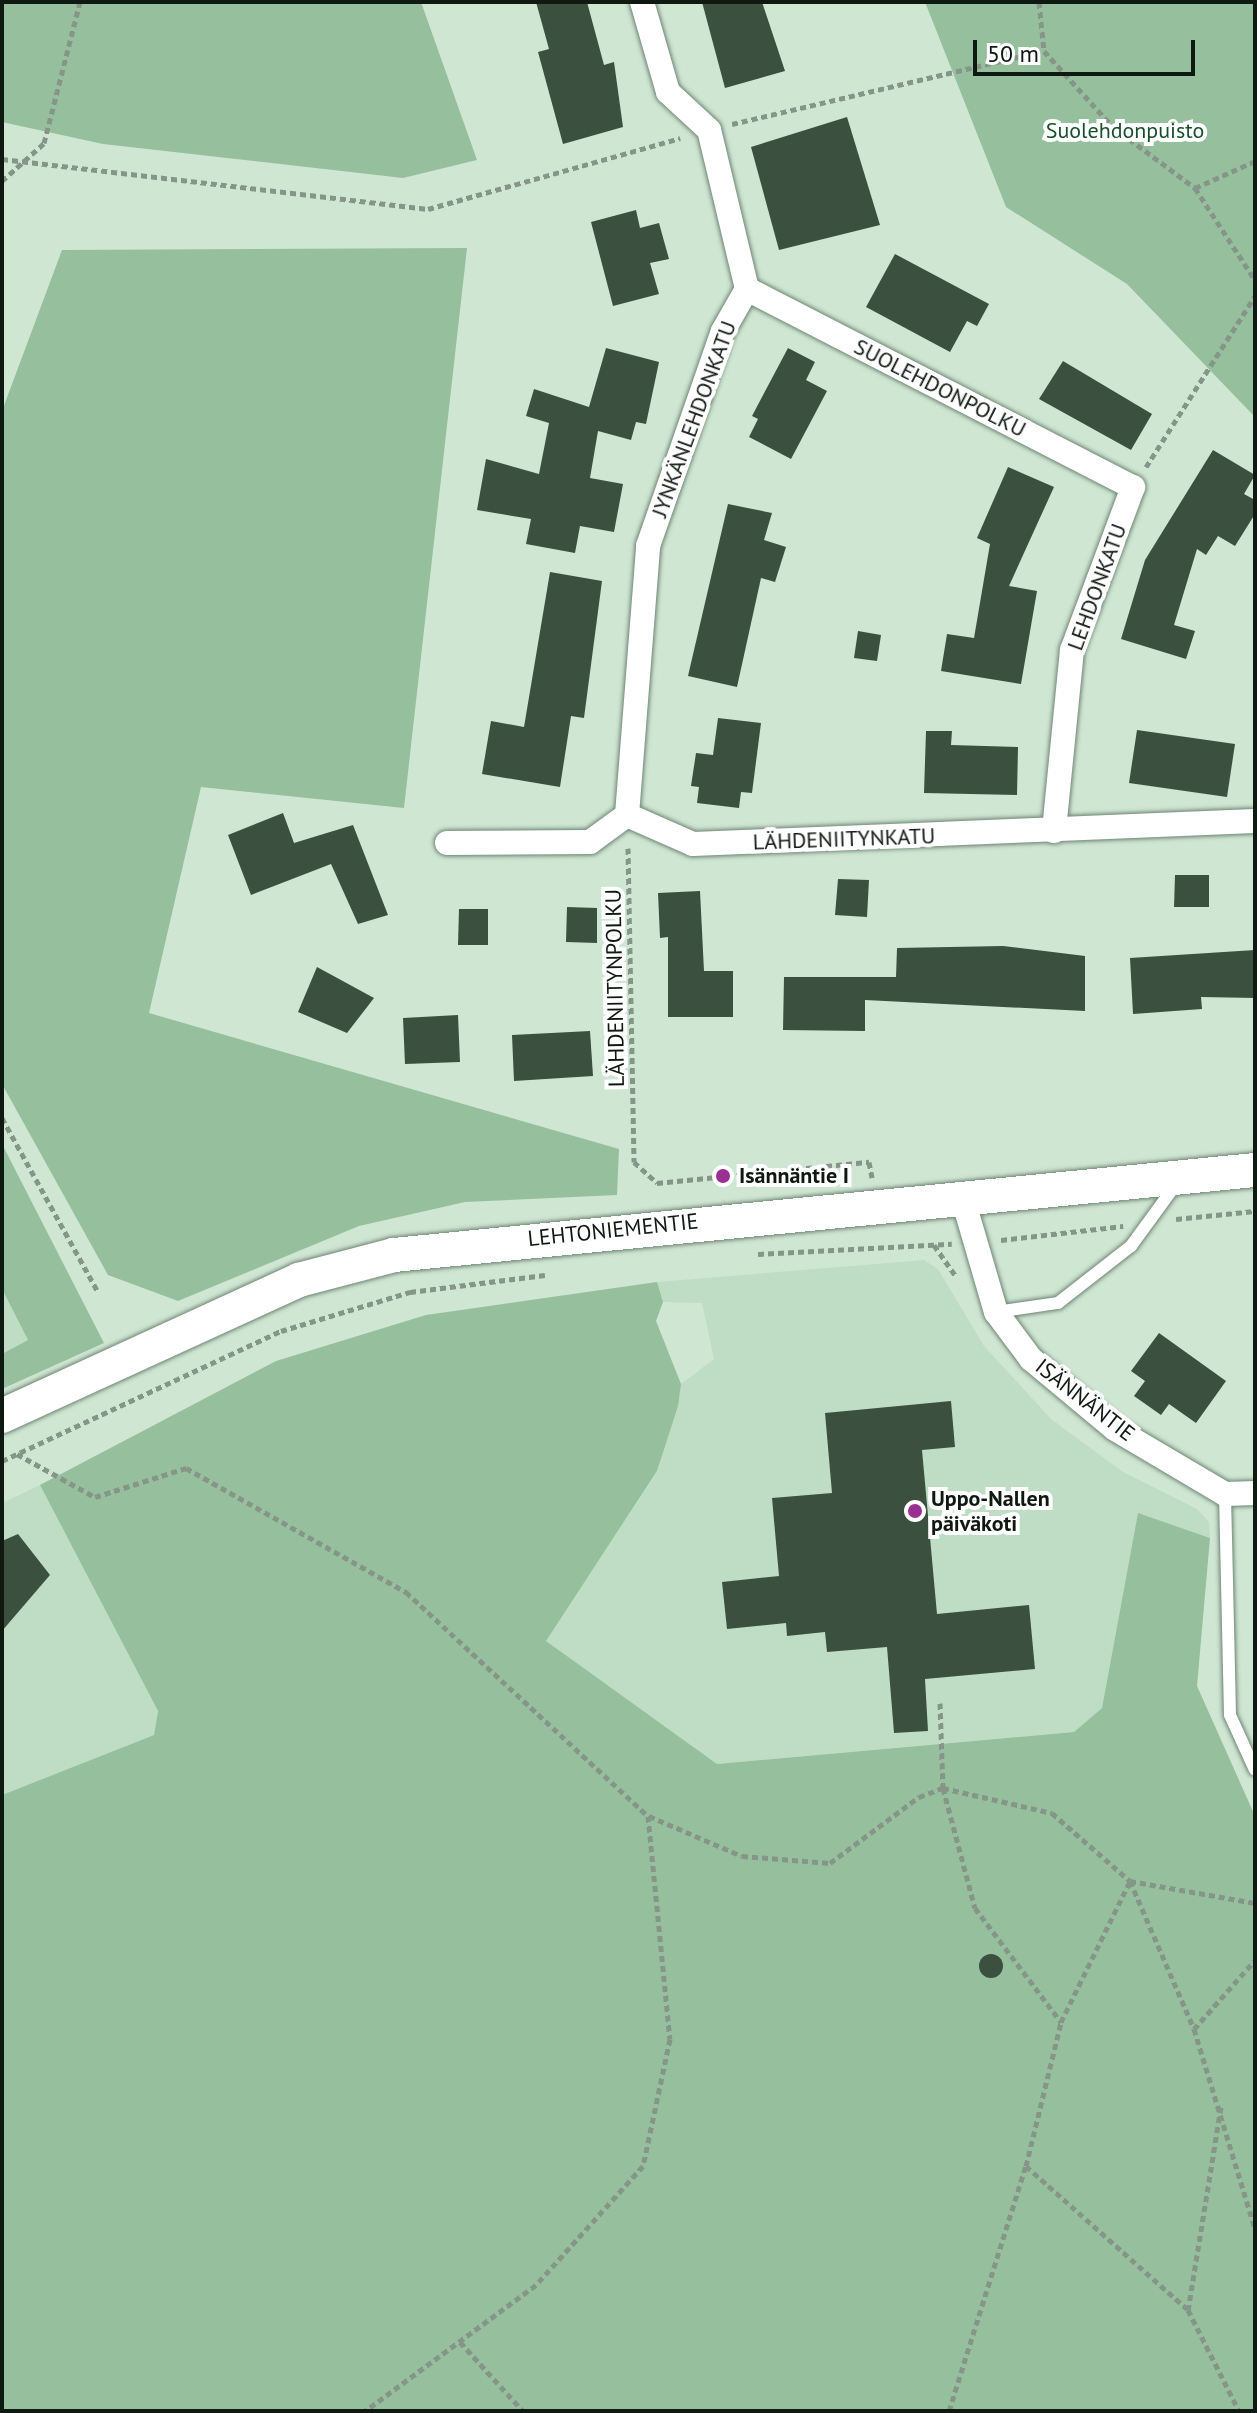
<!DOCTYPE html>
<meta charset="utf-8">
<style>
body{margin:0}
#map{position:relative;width:1257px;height:2413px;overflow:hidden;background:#cfe6d3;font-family:"PT Sans",sans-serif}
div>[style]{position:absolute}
.built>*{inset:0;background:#bfddc5}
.green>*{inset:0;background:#96bf9e}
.building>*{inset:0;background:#3c5040}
.round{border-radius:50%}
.path>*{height:5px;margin-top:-2.5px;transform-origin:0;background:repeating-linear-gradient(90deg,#859688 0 6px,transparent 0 10px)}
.roads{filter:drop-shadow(0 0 2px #708574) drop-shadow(0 0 2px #708574)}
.lane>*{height:12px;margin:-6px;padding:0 6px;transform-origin:6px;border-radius:6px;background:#fff}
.street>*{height:24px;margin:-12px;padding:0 12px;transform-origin:12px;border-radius:12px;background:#fff}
.secondary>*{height:34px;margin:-17px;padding:0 17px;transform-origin:17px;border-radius:17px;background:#fff}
.dots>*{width:22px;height:22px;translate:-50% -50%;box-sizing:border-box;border:4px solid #fff;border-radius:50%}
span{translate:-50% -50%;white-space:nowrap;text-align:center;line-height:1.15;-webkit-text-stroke:8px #fff;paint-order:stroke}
.park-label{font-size:22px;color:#174f29}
.street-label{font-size:22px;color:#101812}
.poi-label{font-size:22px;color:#101812;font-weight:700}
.left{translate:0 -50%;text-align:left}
.frame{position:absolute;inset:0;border:4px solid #101812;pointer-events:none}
.scale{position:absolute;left:973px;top:40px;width:222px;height:36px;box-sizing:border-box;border:4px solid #101812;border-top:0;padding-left:10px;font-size:24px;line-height:28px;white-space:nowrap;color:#101812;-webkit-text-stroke:6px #fff;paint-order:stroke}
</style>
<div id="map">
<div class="built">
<div style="clip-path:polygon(924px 1260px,938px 1269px,984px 1346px,1051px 1419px,1123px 1472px,1197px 1509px,1209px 1522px,1210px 1538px,1138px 1514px,1102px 1708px,1074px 1732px,717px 1764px,545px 1641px,657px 1472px,681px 1384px,714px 1359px,702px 1303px,663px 1302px,657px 1282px)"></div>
<div style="clip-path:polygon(2px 1289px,28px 1340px,2px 1354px)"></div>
<div style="clip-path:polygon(40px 1485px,158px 1711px,154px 1735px,2px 1795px,2px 1503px)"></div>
</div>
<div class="green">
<div style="clip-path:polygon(2px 2px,421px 2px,477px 160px,403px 178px,103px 144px,2px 122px)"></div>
<div style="clip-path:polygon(925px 2px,1255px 2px,1255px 417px,1127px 284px,1006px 207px)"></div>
<div style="clip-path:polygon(467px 248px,404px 808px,201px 787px,149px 1013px,619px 1149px,617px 1195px,465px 1202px,359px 1226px,178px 1301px,108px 1275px,2px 1084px,2px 411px,62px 250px)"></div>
<div style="clip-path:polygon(2px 1144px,104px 1343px,2px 1389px,2px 1354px,28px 1340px,2px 1289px)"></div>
<div style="clip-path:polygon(657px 1282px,663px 1302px,656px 1321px,681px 1384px,678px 1406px,657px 1471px,546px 1641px,717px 1764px,1074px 1732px,1102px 1708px,1138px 1513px,1210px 1538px,1197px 1686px,1255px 1816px,1255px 2411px,2px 2411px,2px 1795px,154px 1735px,158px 1711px,40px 1485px,276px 1361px,426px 1315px)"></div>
</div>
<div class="building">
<div style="clip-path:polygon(536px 2px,587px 2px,604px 65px,614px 62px,623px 127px,563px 144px,538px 52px,549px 49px)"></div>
<div style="clip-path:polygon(702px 2px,762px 2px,785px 71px,725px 88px)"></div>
<div style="clip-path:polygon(847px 117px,880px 225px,779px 250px,751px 147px)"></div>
<div style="clip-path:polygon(636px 210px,640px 228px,659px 223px,669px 259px,650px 263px,659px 294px,613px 306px,591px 222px)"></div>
<div style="clip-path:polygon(895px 254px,989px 304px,977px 326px,967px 321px,950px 352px,866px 307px)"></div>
<div style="clip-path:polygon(606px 348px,659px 362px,646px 424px,636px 422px,631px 440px,598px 431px,590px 478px,623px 484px,614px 532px,580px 526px,575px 553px,526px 544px,531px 519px,477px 510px,486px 459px,539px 474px,549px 423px,526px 416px,534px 389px,589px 407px)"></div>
<div style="clip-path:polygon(788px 348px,815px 362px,806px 380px,827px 391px,791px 459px,749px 437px,758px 419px,752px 416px)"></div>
<div style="clip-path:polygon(1063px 361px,1152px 414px,1131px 450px,1039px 399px)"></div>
<div style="clip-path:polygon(1213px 450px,1255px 475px,1244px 494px,1255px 500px,1255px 514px,1235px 546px,1218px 536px,1206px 555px,1197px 549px,1174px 625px,1195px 631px,1186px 659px,1121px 639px,1145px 560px)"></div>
<div style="clip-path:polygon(1008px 467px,1054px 487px,1009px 586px,1037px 591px,1021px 684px,941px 671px,947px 634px,974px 638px,990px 544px,977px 538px)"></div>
<div style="clip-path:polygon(728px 504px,772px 513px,764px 540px,786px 547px,775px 582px,761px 578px,737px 687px,688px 676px)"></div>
<div style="clip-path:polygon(550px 572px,602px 581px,584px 718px,571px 716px,560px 787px,482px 774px,491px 721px,524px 727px)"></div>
<div style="clip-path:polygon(858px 631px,881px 635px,877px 661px,854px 658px)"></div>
<div style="clip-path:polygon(718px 718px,761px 723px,752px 793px,741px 792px,739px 808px,697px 803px,699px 787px,691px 786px,696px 753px,713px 755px)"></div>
<div style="clip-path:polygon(1137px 730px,1235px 744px,1227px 797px,1129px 783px)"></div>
<div style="clip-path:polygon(926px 731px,952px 731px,951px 745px,1018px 747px,1017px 795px,924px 793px)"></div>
<div style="clip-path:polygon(283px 813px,294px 843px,353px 825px,388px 915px,358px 924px,331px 864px,251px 895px,228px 835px)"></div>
<div style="clip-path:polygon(1175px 875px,1209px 875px,1209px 907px,1174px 907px)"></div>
<div style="clip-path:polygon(838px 879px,869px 880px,867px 917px,835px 915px)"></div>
<div style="clip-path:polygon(700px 891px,704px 971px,733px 971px,733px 1017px,668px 1017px,668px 937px,660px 938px,658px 893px)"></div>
<div style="clip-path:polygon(567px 907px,597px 908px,597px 943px,566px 942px)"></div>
<div style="clip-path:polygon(459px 909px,488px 909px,488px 945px,458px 945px)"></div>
<div style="clip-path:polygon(1003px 946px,1085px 956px,1085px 1011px,865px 1000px,865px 1031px,783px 1030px,784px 977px,896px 977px,897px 948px)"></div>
<div style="clip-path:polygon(1255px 950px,1255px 998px,1201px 997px,1202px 1009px,1133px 1014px,1130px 958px)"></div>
<div style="clip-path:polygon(317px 967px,374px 998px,347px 1033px,298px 1012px)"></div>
<div style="clip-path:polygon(458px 1015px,460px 1062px,405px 1064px,403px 1018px)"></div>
<div style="clip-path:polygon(590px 1031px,593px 1076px,514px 1081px,512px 1035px)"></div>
<div style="clip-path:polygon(1159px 1333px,1226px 1381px,1196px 1423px,1169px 1404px,1161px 1415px,1134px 1396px,1145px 1381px,1131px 1371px)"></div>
<div style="clip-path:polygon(951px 1401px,955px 1447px,922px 1450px,937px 1614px,1029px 1605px,1035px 1669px,925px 1679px,928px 1731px,894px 1733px,887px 1647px,827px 1652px,825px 1632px,787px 1636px,786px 1623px,727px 1629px,722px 1582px,779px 1576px,772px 1498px,832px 1493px,825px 1413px)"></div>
<div style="clip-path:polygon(18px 1534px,50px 1575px,2px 1631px,2px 1541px)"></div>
<div class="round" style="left:979px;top:1954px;width:24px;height:24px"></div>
</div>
<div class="path">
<div style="left:1039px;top:2px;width:49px;rotate:84.2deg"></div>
<div style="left:732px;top:124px;width:320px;rotate:-13.2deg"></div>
<div style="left:1044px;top:51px;width:103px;rotate:47.8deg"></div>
<div style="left:1113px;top:127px;width:102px;rotate:36.6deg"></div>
<div style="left:1195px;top:188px;width:110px;rotate:56.9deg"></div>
<div style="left:2px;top:159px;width:429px;rotate:6.7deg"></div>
<div style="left:428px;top:209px;width:262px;rotate:-15.7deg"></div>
<div style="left:2px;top:181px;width:57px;rotate:-42.1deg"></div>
<div style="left:44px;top:143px;width:146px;rotate:-75.7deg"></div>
<div style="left:1195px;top:188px;width:66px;rotate:-24.2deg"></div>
<div style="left:1146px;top:467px;width:203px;rotate:-57.5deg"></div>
<div style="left:628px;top:848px;width:314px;rotate:88.9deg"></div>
<div style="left:634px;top:1162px;width:31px;rotate:42deg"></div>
<div style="left:657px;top:1183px;width:213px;rotate:-5.7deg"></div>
<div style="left:869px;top:1162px;width:16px;rotate:79deg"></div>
<div style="left:2px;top:1118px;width:199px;rotate:61.1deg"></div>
<div style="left:1176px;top:1219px;width:79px;rotate:-5.8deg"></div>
<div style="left:1001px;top:1240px;width:123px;rotate:-6.5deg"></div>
<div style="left:934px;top:1245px;width:39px;rotate:55deg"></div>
<div style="left:758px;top:1254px;width:194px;rotate:-3deg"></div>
<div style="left:17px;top:1454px;width:89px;rotate:28.9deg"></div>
<div style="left:95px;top:1497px;width:96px;rotate:-17.7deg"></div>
<div style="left:186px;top:1468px;width:253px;rotate:29.4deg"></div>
<div style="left:406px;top:1592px;width:330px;rotate:42.8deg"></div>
<div style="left:648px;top:1816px;width:224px;rotate:84.4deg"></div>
<div style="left:670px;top:2039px;width:130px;rotate:102deg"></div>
<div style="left:643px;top:2166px;width:160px;rotate:132deg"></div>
<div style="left:536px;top:2285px;width:212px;rotate:143.6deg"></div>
<div style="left:2px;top:1461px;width:308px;rotate:-25deg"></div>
<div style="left:281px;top:1331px;width:135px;rotate:-16.8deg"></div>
<div style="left:410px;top:1292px;width:136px;rotate:-7.2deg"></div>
<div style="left:940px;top:1703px;width:85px;rotate:88deg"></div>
<div style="left:943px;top:1788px;width:124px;rotate:75.1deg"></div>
<div style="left:975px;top:1908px;width:143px;rotate:53deg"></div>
<div style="left:649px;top:1816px;width:101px;rotate:23.3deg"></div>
<div style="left:742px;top:1856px;width:88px;rotate:4.5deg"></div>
<div style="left:830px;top:1863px;width:111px;rotate:-36.6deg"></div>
<div style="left:919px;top:1797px;width:26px;rotate:-21deg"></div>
<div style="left:943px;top:1788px;width:112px;rotate:12.9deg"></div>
<div style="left:1052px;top:1813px;width:103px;rotate:41.1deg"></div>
<div style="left:1130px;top:1881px;width:161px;rotate:66.6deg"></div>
<div style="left:1194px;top:2029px;width:208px;rotate:73deg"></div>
<div style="left:1194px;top:2029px;width:92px;rotate:-48.5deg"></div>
<div style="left:1221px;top:2107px;width:206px;rotate:99.2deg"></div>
<div style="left:1188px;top:2310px;width:113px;rotate:63.2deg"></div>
<div style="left:1026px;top:2166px;width:215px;rotate:41.6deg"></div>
<div style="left:460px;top:2342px;width:93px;rotate:47.6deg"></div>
<div style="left:949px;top:2411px;width:257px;rotate:-72.6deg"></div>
<div style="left:1026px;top:2166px;width:148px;rotate:-76.3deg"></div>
<div style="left:1061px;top:2022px;width:157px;rotate:-63.9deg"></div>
<div style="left:1130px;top:1881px;width:127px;rotate:10deg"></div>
</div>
<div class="roads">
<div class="lane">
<div style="left:996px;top:1312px;width:63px;rotate:-8.3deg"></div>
<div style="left:1058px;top:1303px;width:93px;rotate:-38deg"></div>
<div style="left:1131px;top:1246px;width:78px;rotate:-53.9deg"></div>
<div style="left:1225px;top:1494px;width:221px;rotate:88.7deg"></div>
<div style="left:1230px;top:1715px;width:60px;rotate:65.6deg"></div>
</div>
<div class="street">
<div style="left:747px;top:289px;width:434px;rotate:27.2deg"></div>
<div style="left:1133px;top:487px;width:174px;rotate:110.5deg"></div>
<div style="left:1072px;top:650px;width:182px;rotate:95.7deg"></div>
<div style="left:627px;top:815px;width:270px;rotate:-85.5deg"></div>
<div style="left:648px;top:546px;width:228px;rotate:-70.8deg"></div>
<div style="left:723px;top:331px;width:48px;rotate:-60.3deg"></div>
<div style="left:747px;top:289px;width:163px;rotate:-103.4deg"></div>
<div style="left:709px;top:130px;width:56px;rotate:-137.2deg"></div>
<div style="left:668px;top:92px;width:94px;rotate:-106.1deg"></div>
<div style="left:447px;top:843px;width:143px;rotate:-0.4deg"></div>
<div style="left:590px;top:842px;width:46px;rotate:-36.1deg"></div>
<div style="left:627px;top:815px;width:72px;rotate:23.7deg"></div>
<div style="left:693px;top:844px;width:562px;rotate:-2.34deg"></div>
<div style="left:962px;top:1196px;width:121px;rotate:73.7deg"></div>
<div style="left:996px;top:1312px;width:59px;rotate:53.3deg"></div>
<div style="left:1031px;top:1359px;width:109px;rotate:39.8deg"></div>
<div style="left:1115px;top:1429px;width:128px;rotate:30.6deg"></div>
<div style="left:1225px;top:1494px;width:30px;rotate:-2deg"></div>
</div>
<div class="secondary">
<div style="left:2px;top:1416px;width:327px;rotate:-24.6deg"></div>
<div style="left:299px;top:1280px;width:98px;rotate:-14.7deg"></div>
<div style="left:394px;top:1255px;width:865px;rotate:-5.64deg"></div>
</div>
</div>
<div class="dots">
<div style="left:723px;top:1176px;background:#993092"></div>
<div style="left:915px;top:1511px;background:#993092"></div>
</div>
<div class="park-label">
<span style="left:1125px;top:131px">Suolehdonpuisto</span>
</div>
<div class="street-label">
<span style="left:940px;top:388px;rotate:27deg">SUOLEHDONPOLKU</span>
<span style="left:694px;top:419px;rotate:-70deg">JYNKÄNLEHDONKATU</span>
<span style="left:1097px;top:587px;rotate:-70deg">LEHDONKATU</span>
<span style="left:844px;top:839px;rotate:-2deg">LÄHDENIITYNKATU</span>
<span style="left:615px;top:988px;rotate:-91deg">LÄHDENIITYNPOLKU</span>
<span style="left:613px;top:1230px;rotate:-6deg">LEHTONIEMENTIE</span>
<span style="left:1085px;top:1400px;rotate:38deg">ISÄNNÄNTIE</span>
</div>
<div class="poi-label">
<span class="left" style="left:739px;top:1176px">Isännäntie I</span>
<span class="left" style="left:931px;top:1511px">Uppo-Nallen<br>päiväkoti</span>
</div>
<div class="frame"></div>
<div class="scale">50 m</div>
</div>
